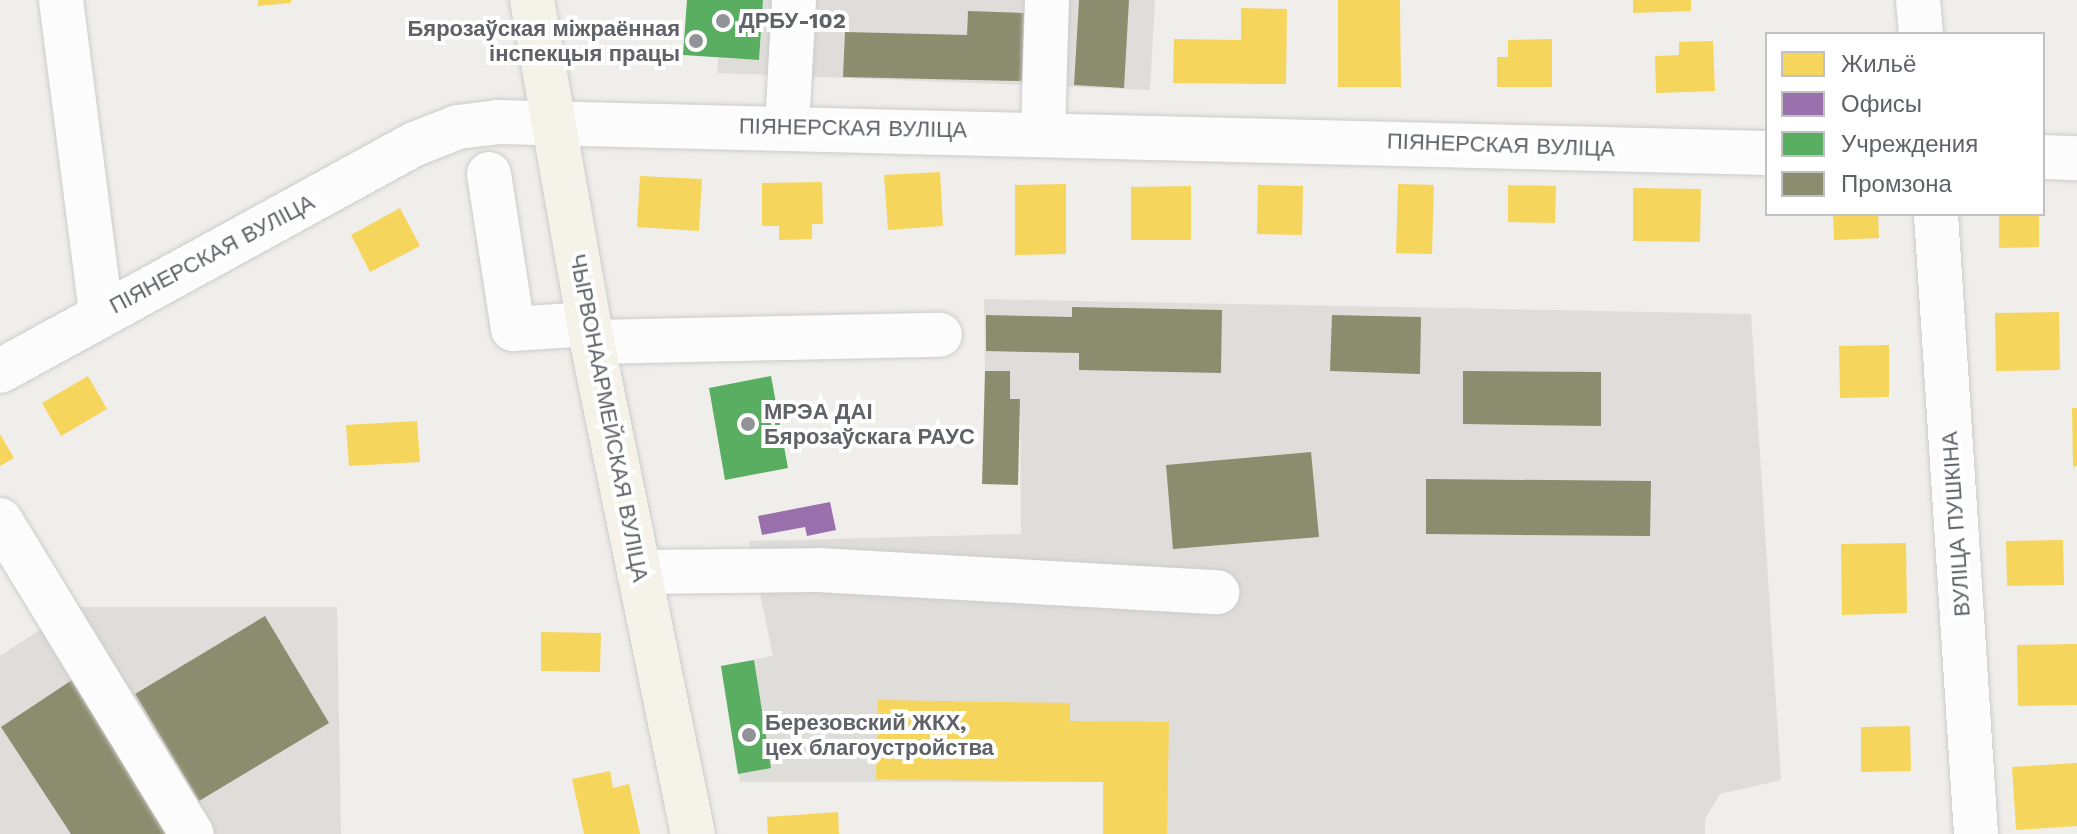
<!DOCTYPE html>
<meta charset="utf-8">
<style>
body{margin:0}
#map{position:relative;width:2077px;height:834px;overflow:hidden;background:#efeeea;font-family:"Work Sans",sans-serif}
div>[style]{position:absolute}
.industrial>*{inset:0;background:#dfddda}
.homes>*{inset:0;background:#f6d55c}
.offices>*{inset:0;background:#9970ab}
.public>*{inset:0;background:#5aae61}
.industry>*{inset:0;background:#8c8c6e}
.roads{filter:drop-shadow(0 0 2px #cbcccc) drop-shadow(0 0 2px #cbcccc)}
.minor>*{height:44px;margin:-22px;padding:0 22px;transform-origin:22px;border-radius:22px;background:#fdfcfc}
.major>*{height:44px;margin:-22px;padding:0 22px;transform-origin:22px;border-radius:22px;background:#f4f2e9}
.dots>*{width:22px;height:22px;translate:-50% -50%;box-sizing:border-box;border:4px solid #fff;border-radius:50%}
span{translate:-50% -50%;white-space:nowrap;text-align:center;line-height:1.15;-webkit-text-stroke:8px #fff;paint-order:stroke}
.poi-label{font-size:22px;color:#5f6368;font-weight:700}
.left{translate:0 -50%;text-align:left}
.right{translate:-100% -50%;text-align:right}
.street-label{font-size:22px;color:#5f6368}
.legend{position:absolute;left:1765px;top:32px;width:280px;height:184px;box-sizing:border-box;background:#fff;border:2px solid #bfc1c3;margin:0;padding:10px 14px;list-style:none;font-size:24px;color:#5f6368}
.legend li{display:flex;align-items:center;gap:16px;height:40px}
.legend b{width:40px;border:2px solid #bfc1c3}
</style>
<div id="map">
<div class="industrial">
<div style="clip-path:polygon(763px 0,1155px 0,1150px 90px,717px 73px,718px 58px,759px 60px)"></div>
<div style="clip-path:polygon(984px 299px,1751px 314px,1781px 780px,1720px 794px,1705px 819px,1705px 834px,1103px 834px,1103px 782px,740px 782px,721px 666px,773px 656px,749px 541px,1021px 534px,1020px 399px,1010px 399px,1010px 371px,985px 371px)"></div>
<div style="clip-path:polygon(75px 607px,337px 607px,341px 834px,0 834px,0 656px)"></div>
</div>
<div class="homes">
<div style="clip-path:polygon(258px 0,291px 0,291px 3px,258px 6px)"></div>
<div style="clip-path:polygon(1338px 0,1400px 0,1401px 87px,1338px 87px)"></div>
<div style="clip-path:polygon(1633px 0,1691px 0,1691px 11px,1633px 13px)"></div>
<div style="clip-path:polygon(1241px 8px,1287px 9px,1286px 84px,1173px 83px,1174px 39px,1241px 40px)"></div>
<div style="clip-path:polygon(1552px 39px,1552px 87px,1497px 87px,1497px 57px,1508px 57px,1508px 40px)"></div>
<div style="clip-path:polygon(1713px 41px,1715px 91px,1656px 93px,1655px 56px,1679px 55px,1679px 42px)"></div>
<div style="clip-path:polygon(940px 172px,943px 226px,888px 230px,884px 175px)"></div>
<div style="clip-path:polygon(640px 176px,702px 179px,699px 231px,637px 227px)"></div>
<div style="clip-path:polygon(822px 182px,823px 224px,812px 224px,812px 239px,779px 240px,779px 226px,762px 226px,762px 183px)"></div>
<div style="clip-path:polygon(1066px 184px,1066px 254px,1015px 255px,1015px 185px)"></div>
<div style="clip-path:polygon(1398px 184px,1434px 185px,1432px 254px,1396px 253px)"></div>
<div style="clip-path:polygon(1258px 185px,1303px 186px,1302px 235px,1257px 234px)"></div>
<div style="clip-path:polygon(1508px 185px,1556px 186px,1555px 223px,1508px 222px)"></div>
<div style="clip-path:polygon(1191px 186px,1191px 240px,1131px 240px,1131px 187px)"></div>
<div style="clip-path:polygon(1633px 188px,1701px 189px,1700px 242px,1633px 241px)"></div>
<div style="clip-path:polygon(400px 208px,420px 246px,370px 272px,351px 235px)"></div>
<div style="clip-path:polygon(1833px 214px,1878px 214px,1879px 238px,1834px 240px)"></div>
<div style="clip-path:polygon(1999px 214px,2039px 214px,2039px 247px,1999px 248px)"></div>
<div style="clip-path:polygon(2059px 312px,2060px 370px,1996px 371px,1995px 313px)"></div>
<div style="clip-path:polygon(1889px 345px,1889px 397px,1840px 398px,1839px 346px)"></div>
<div style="clip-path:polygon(88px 376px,107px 409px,61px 436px,42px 403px)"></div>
<div style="clip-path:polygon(2072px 408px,2077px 408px,2077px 466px,2073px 467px)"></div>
<div style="clip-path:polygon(417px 421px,420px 462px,349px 466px,346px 425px)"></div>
<div style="clip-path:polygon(0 434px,14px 458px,0 466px)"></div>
<div style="clip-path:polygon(2063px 540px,2064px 585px,2007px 586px,2006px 541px)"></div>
<div style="clip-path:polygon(1906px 543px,1907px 613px,1842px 615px,1841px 544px)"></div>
<div style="clip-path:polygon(541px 632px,601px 633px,600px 672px,541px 671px)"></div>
<div style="clip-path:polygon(2077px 644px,2077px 705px,2018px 706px,2017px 645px)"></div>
<div style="clip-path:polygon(878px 700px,1070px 703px,1070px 721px,1169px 722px,1167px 834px,1103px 834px,1103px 782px,876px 779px)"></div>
<div style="clip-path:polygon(1910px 726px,1911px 771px,1861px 772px,1861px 727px)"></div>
<div style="clip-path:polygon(2077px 763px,2077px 826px,2016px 830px,2012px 767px)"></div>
<div style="clip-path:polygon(610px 771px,613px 788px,629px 784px,640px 834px,584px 834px,572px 779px)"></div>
<div style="clip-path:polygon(838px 812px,839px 834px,768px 834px,767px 817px)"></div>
</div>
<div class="offices">
<div style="clip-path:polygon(830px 502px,836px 530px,807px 536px,805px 527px,762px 535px,758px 516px)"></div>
</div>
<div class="public">
<div style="clip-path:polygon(687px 0,763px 0,759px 60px,683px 55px)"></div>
<div style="clip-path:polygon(771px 376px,788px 468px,725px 480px,709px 388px)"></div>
<div style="clip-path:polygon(754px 660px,771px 768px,738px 774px,721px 666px)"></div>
</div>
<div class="industry">
<div style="clip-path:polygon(1079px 0,1129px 0,1124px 88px,1074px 85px)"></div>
<div style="clip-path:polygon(968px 11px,1024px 13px,1022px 81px,843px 77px,845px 32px,967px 35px)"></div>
<div style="clip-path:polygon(1072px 307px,1222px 310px,1221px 373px,1079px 370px,1079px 353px,986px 351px,986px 315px,1072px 317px)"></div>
<div style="clip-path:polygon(1332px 315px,1421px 317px,1420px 374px,1330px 371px)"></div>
<div style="clip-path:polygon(985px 371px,1010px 371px,1010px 399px,1020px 399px,1018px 485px,982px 484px)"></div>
<div style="clip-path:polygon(1463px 371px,1601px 372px,1601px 426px,1463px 424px)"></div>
<div style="clip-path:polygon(1311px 452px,1319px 537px,1173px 549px,1166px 465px)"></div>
<div style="clip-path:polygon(1426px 479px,1651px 481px,1650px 536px,1426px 534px)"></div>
<div style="clip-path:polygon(265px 616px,329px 723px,199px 801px,135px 694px)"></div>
<div style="clip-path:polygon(72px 680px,173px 834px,71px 834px,1px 727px)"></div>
</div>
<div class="roads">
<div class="minor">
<div style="left:61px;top:0;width:316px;rotate:82.7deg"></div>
<div style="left:1918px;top:0;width:34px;rotate:85deg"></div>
<div style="left:787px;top:126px;width:126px;rotate:-86.8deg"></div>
<div style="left:1043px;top:133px;width:133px;rotate:-88.3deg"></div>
<div style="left:2043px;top:157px;width:34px;rotate:2deg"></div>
<div style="left:489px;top:174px;width:157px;rotate:81.2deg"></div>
<div style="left:513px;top:329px;width:76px;rotate:-3.8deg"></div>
<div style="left:1936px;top:214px;width:621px;rotate:86.31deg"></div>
<div style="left:592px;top:342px;width:348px;rotate:-1.2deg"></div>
<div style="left:0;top:371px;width:473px;rotate:-28.7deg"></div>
<div style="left:415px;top:144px;width:46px;rotate:-21.6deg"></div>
<div style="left:458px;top:127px;width:40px;rotate:-7.1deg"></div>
<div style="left:498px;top:122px;width:1269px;rotate:1.4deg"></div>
<div style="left:0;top:520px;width:368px;rotate:58.6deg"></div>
<div style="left:639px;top:572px;width:179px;rotate:-0.6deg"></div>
<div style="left:818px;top:570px;width:400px;rotate:3.2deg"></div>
</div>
<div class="major">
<div style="left:532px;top:0;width:347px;rotate:80deg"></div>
<div style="left:592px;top:342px;width:502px;rotate:78.4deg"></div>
</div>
</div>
<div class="dots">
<div style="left:723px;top:21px;background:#919496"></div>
<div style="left:696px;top:41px;background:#919496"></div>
<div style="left:748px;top:424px;background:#919496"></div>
<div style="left:749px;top:735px;background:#919496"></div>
</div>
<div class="poi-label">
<span class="left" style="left:739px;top:21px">ДРБУ-102</span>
<span class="right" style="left:680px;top:41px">Бярозаўская міжраённая<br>інспекцыя працы</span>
<span class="left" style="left:764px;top:424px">МРЭА ДАІ<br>Бярозаўскага РАУС</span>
<span class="left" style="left:765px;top:735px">Березовский ЖКХ,<br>цех благоустройства</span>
</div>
<div class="street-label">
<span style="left:853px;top:128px;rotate:1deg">ПІЯНЕРСКАЯ ВУЛІЦА</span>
<span style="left:1501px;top:145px;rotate:2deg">ПІЯНЕРСКАЯ ВУЛІЦА</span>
<span style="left:212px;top:254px;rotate:-28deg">ПІЯНЕРСКАЯ ВУЛІЦА</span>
<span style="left:609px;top:418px;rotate:79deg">ЧЫРВОНААРМЕЙСКАЯ ВУЛІЦА</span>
<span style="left:1956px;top:524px;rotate:-94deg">ВУЛІЦА ПУШКІНА</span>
</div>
<ul class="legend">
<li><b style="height:22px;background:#f6d55c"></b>Жильё</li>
<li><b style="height:22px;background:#9970ab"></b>Офисы</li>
<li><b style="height:22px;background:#5aae61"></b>Учреждения</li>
<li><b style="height:22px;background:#8c8c6e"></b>Промзона</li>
</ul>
</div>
